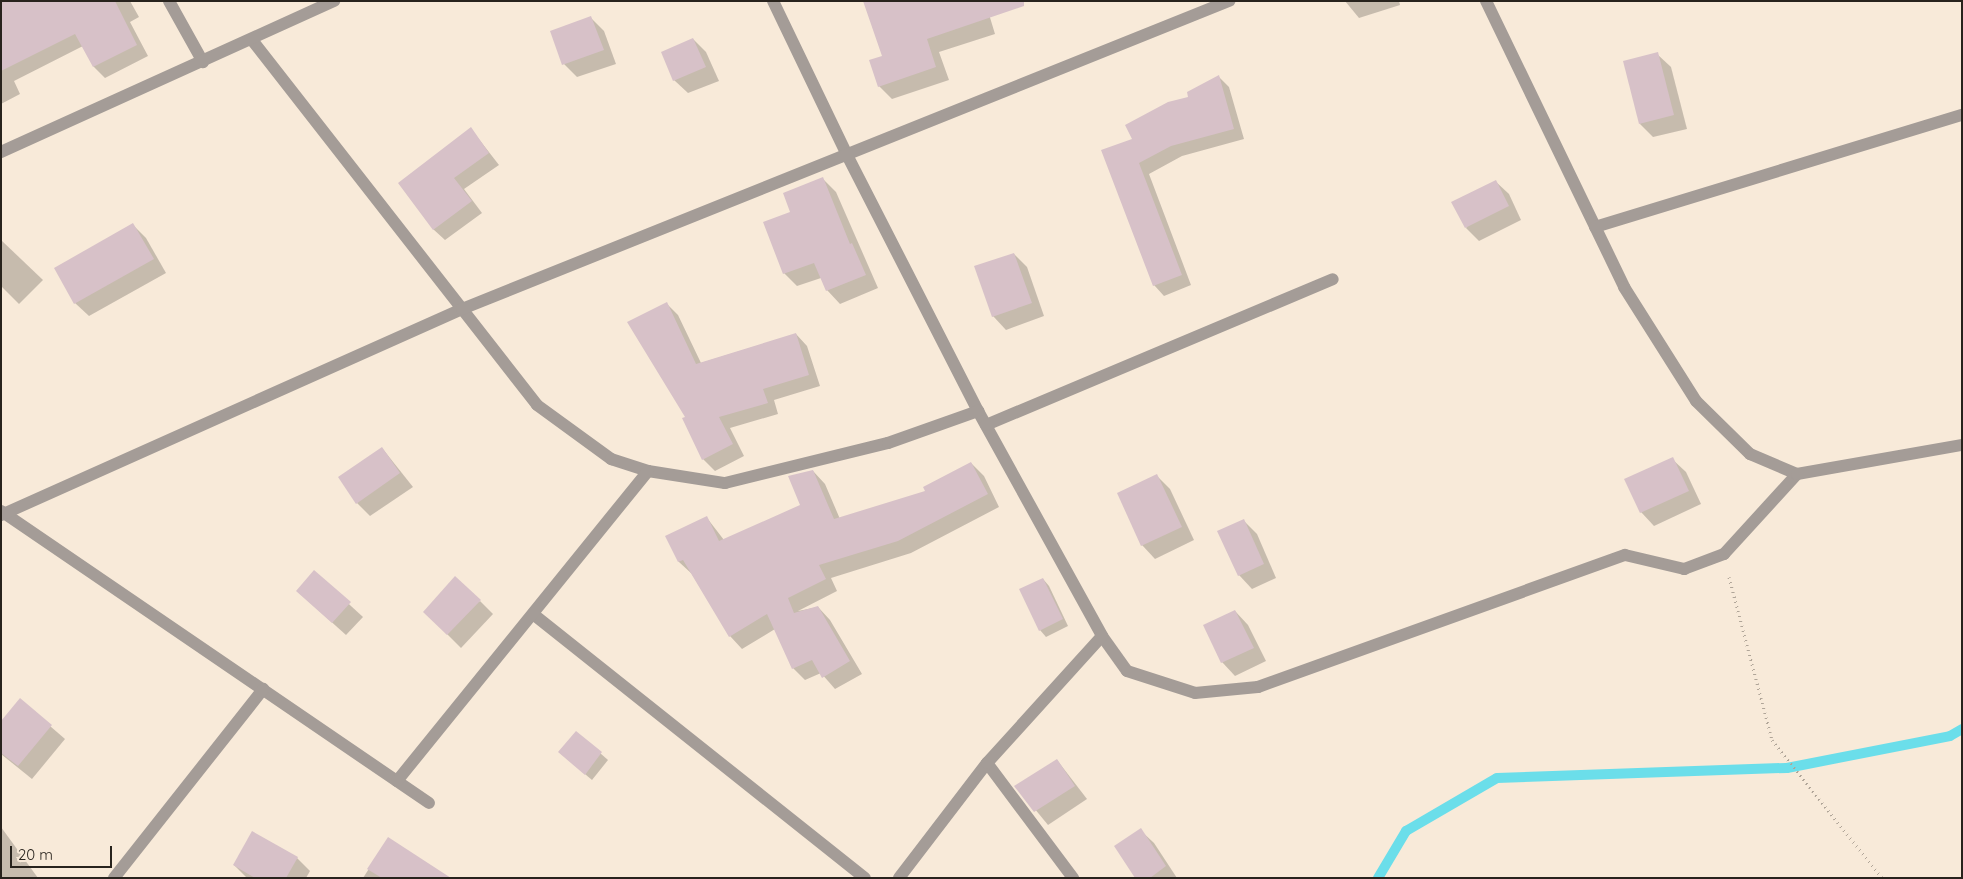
<!DOCTYPE html>
<style>
body{margin:0}
#map{position:relative;width:1963px;height:879px;overflow:hidden;background:#f8ead9;font-family:Quicksand,sans-serif}
div>[style]{position:absolute}
.shadow>*{inset:0;background:#0003}
.stream>*{height:10px;margin:-5px;padding:0 5px;transform-origin:5px;border-radius:5px;background:#6bdeea}
.building>*{inset:0;background:#d7c1c8}
.path>*{height:3px;margin-top:-1.5px;transform-origin:0;background:repeating-linear-gradient(90deg,#b0a598 0 1px,transparent 0 5px)}
.minor>*{height:12px;margin:-6px;padding:0 6px;transform-origin:6px;border-radius:6px;background:#a49c97}
span{translate:-50% -50%;white-space:nowrap;text-align:center;line-height:1.15;-webkit-text-stroke:5px #f8ead9;paint-order:stroke}
.frame{position:absolute;inset:0;border:2px solid #28231d;pointer-events:none}
.scale{position:absolute;left:10px;top:846px;width:102px;height:22px;box-sizing:border-box;border:2px solid #28231d;border-top:0;padding-left:6px;font-size:15px;line-height:18px;white-space:nowrap;color:#28231d;-webkit-text-stroke:4px #f8ead9;paint-order:stroke}
</style>
<div id="map">
<div class="shadow">
<div style="clip-path:polygon(1px 1px,130px 1px,139px 17px,130px 22px,148px 56px,105px 78px,94px 67px,83px 46px,14px 81px,20px 94px,1px 104px)"></div>
<div style="clip-path:polygon(985px 1px,995px 34px,939px 52px,949px 80px,892px 99px,879px 86px,884px 57px)"></div>
<div style="clip-path:polygon(1345px 1px,1399px 1px,1400px 5px,1359px 18px)"></div>
<div style="clip-path:polygon(591px 18px,604px 31px,616px 64px,577px 77px,564px 64px)"></div>
<div style="clip-path:polygon(693px 39px,706px 52px,719px 81px,688px 93px,674px 80px)"></div>
<div style="clip-path:polygon(1657px 54px,1671px 67px,1687px 129px,1653px 137px,1640px 124px)"></div>
<div style="clip-path:polygon(1219px 77px,1229px 87px,1244px 139px,1182px 156px,1149px 174px,1191px 285px,1164px 296px,1154px 285px,1134px 140px)"></div>
<div style="clip-path:polygon(471px 129px,499px 165px,464px 189px,482px 213px,445px 240px,433px 229px)"></div>
<div style="clip-path:polygon(823px 179px,836px 192px,878px 288px,840px 304px,827px 290px,821px 278px,797px 286px,784px 273px,792px 212px)"></div>
<div style="clip-path:polygon(1495px 181px,1509px 194px,1521px 220px,1479px 241px,1466px 228px)"></div>
<div style="clip-path:polygon(133px 225px,146px 238px,166px 273px,89px 316px,75px 303px)"></div>
<div style="clip-path:polygon(1px 240px,43px 280px,19px 304px,1px 286px)"></div>
<div style="clip-path:polygon(1014px 254px,1027px 267px,1044px 316px,1006px 330px,993px 316px)"></div>
<div style="clip-path:polygon(667px 304px,678px 315px,701px 363px,796px 334px,807px 346px,820px 386px,774px 400px,778px 414px,730px 428px,744px 456px,715px 471px,703px 459px,686px 417px)"></div>
<div style="clip-path:polygon(382px 448px,413px 487px,370px 516px,357px 503px)"></div>
<div style="clip-path:polygon(1672px 459px,1686px 472px,1701px 504px,1654px 526px,1641px 512px)"></div>
<div style="clip-path:polygon(971px 463px,984px 476px,999px 507px,911px 553px,831px 578px,837px 591px,798px 611px,818px 607px,830px 620px,862px 674px,835px 689px,821px 673px,805px 680px,793px 668px,775px 629px,742px 649px,730px 636px,692px 574px,679px 562px,667px 536px,707px 518px,724px 540px,801px 506px,813px 471px,825px 484px,840px 519px,927px 492px)"></div>
<div style="clip-path:polygon(1157px 476px,1170px 489px,1194px 540px,1155px 559px,1142px 545px)"></div>
<div style="clip-path:polygon(1244px 521px,1257px 534px,1276px 578px,1252px 589px,1239px 575px)"></div>
<div style="clip-path:polygon(314px 572px,363px 617px,346px 635px,297px 591px)"></div>
<div style="clip-path:polygon(1043px 579px,1049px 586px,1068px 626px,1046px 637px,1040px 630px)"></div>
<div style="clip-path:polygon(480px 601px,493px 614px,461px 648px,438px 625px)"></div>
<div style="clip-path:polygon(1235px 611px,1248px 625px,1266px 661px,1235px 676px,1222px 662px)"></div>
<div style="clip-path:polygon(20px 700px,65px 739px,32px 779px,1px 754px,1px 723px)"></div>
<div style="clip-path:polygon(576px 732px,608px 760px,592px 780px,559px 752px)"></div>
<div style="clip-path:polygon(1057px 760px,1087px 799px,1048px 825px,1016px 786px)"></div>
<div style="clip-path:polygon(1px 827px,38px 878px,1px 878px)"></div>
<div style="clip-path:polygon(1140px 830px,1154px 843px,1177px 878px,1137px 878px)"></div>
<div style="clip-path:polygon(388px 839px,440px 878px,363px 878px)"></div>
<div style="clip-path:polygon(297px 858px,310px 871px,306px 878px,247px 878px,234px 865px)"></div>
</div>
<div class="stream">
<div style="left:1378px;top:878px;width:55px;rotate:-59.2deg"></div>
<div style="left:1406px;top:831px;width:105px;rotate:-30.2deg"></div>
<div style="left:1497px;top:778px;width:290px;rotate:-2deg"></div>
<div style="left:1787px;top:768px;width:166px;rotate:-11.1deg"></div>
<div style="left:1950px;top:736px;width:14px;rotate:-30deg"></div>
</div>
<div class="building">
<div style="clip-path:polygon(1px 1px,115px 1px,137px 45px,93px 67px,75px 34px,1px 71px)"></div>
<div style="clip-path:polygon(863px 1px,1024px 1px,1024px 6px,927px 39px,936px 67px,878px 87px,869px 60px,882px 56px)"></div>
<div style="clip-path:polygon(591px 16px,604px 50px,562px 65px,550px 31px)"></div>
<div style="clip-path:polygon(693px 38px,706px 67px,673px 81px,661px 52px)"></div>
<div style="clip-path:polygon(1658px 52px,1674px 115px,1639px 124px,1623px 61px)"></div>
<div style="clip-path:polygon(1219px 75px,1234px 129px,1171px 146px,1139px 163px,1182px 275px,1153px 286px,1101px 150px,1132px 139px,1125px 125px,1168px 102px,1188px 97px,1187px 92px)"></div>
<div style="clip-path:polygon(471px 127px,489px 153px,454px 178px,472px 201px,433px 230px,398px 183px)"></div>
<div style="clip-path:polygon(823px 177px,850px 244px,852px 243px,866px 275px,826px 291px,814px 263px,783px 274px,763px 222px,790px 212px,783px 193px)"></div>
<div style="clip-path:polygon(1496px 180px,1509px 206px,1465px 228px,1451px 202px)"></div>
<div style="clip-path:polygon(133px 223px,154px 259px,74px 304px,54px 268px)"></div>
<div style="clip-path:polygon(1014px 253px,1032px 303px,992px 317px,974px 266px)"></div>
<div style="clip-path:polygon(667px 302px,696px 364px,796px 333px,809px 375px,763px 389px,768px 403px,719px 417px,733px 444px,702px 460px,682px 418px,685px 417px,627px 322px)"></div>
<div style="clip-path:polygon(382px 447px,400px 473px,356px 504px,338px 477px)"></div>
<div style="clip-path:polygon(1673px 457px,1689px 491px,1640px 513px,1624px 479px)"></div>
<div style="clip-path:polygon(971px 462px,988px 494px,898px 541px,819px 565px,826px 579px,788px 598px,794px 613px,818px 606px,850px 661px,822px 678px,812px 660px,792px 669px,767px 614px,729px 637px,683px 560px,678px 562px,665px 536px,707px 516px,719px 541px,800px 505px,788px 476px,813px 470px,834px 519px,925px 491px,923px 487px)"></div>
<div style="clip-path:polygon(1157px 474px,1182px 527px,1141px 546px,1117px 493px)"></div>
<div style="clip-path:polygon(1244px 519px,1264px 564px,1238px 576px,1217px 531px)"></div>
<div style="clip-path:polygon(314px 570px,351px 602px,332px 623px,296px 591px)"></div>
<div style="clip-path:polygon(455px 576px,481px 600px,447px 635px,423px 612px)"></div>
<div style="clip-path:polygon(1043px 578px,1063px 619px,1039px 631px,1019px 589px)"></div>
<div style="clip-path:polygon(1235px 610px,1254px 648px,1221px 663px,1203px 625px)"></div>
<div style="clip-path:polygon(20px 698px,52px 725px,18px 766px,1px 753px,1px 721px)"></div>
<div style="clip-path:polygon(576px 731px,602px 752px,585px 775px,558px 752px)"></div>
<div style="clip-path:polygon(1057px 759px,1075px 786px,1034px 812px,1014px 786px)"></div>
<div style="clip-path:polygon(1141px 828px,1166px 866px,1150px 878px,1135px 878px,1114px 846px)"></div>
<div style="clip-path:polygon(252px 831px,298px 857px,286px 878px,255px 878px,233px 865px)"></div>
<div style="clip-path:polygon(388px 837px,451px 878px,382px 878px,367px 869px)"></div>
</div>
<div class="path">
<div style="left:1729px;top:577px;width:169px;rotate:75.2deg"></div>
<div style="left:1772px;top:740px;width:176px;rotate:51.4deg"></div>
</div>
<div class="minor">
<div style="left:169px;top:1px;width:70px;rotate:60.9deg"></div>
<div style="left:773px;top:1px;width:169px;rotate:64.3deg"></div>
<div style="left:846px;top:153px;width:290px;rotate:62.9deg"></div>
<div style="left:978px;top:411px;width:257px;rotate:61.1deg"></div>
<div style="left:1102px;top:636px;width:43px;rotate:54.5deg"></div>
<div style="left:1127px;top:671px;width:71px;rotate:17.9deg"></div>
<div style="left:1195px;top:693px;width:63px;rotate:-5.4deg"></div>
<div style="left:1258px;top:687px;width:390px;rotate:-19.8deg"></div>
<div style="left:1625px;top:555px;width:61px;rotate:13.3deg"></div>
<div style="left:1684px;top:569px;width:43px;rotate:-20.6deg"></div>
<div style="left:1724px;top:554px;width:108px;rotate:-47.6deg"></div>
<div style="left:1486px;top:1px;width:318px;rotate:64.2deg"></div>
<div style="left:1624px;top:287px;width:135px;rotate:57.7deg"></div>
<div style="left:1696px;top:401px;width:76px;rotate:44.5deg"></div>
<div style="left:1750px;top:454px;width:51px;rotate:23.1deg"></div>
<div style="left:1797px;top:474px;width:168px;rotate:-10deg"></div>
<div style="left:252px;top:40px;width:463px;rotate:52deg"></div>
<div style="left:537px;top:405px;width:92px;rotate:36.1deg"></div>
<div style="left:611px;top:459px;width:39px;rotate:18deg"></div>
<div style="left:648px;top:471px;width:78px;rotate:8.9deg"></div>
<div style="left:725px;top:483px;width:168px;rotate:-13.8deg"></div>
<div style="left:888px;top:443px;width:96px;rotate:-19.6deg"></div>
<div style="left:1px;top:152px;width:366px;rotate:-24.4deg"></div>
<div style="left:1595px;top:227px;width:384px;rotate:-17deg"></div>
<div style="left:986px;top:425px;width:376px;rotate:-22.8deg"></div>
<div style="left:1px;top:511px;width:518px;rotate:34.3deg"></div>
<div style="left:1px;top:515px;width:505px;rotate:-24.08deg"></div>
<div style="left:462px;top:309px;width:827px;rotate:-21.88deg"></div>
<div style="left:533px;top:614px;width:424px;rotate:38.5deg"></div>
<div style="left:987px;top:763px;width:144px;rotate:53.2deg"></div>
<div style="left:397px;top:781px;width:399px;rotate:-51deg"></div>
<div style="left:114px;top:878px;width:241px;rotate:-51.7deg"></div>
<div style="left:899px;top:878px;width:145px;rotate:-52.6deg"></div>
<div style="left:987px;top:763px;width:171px;rotate:-47.8deg"></div>
</div>
<div class="frame"></div>
<div class="scale">20 m</div>
</div>
